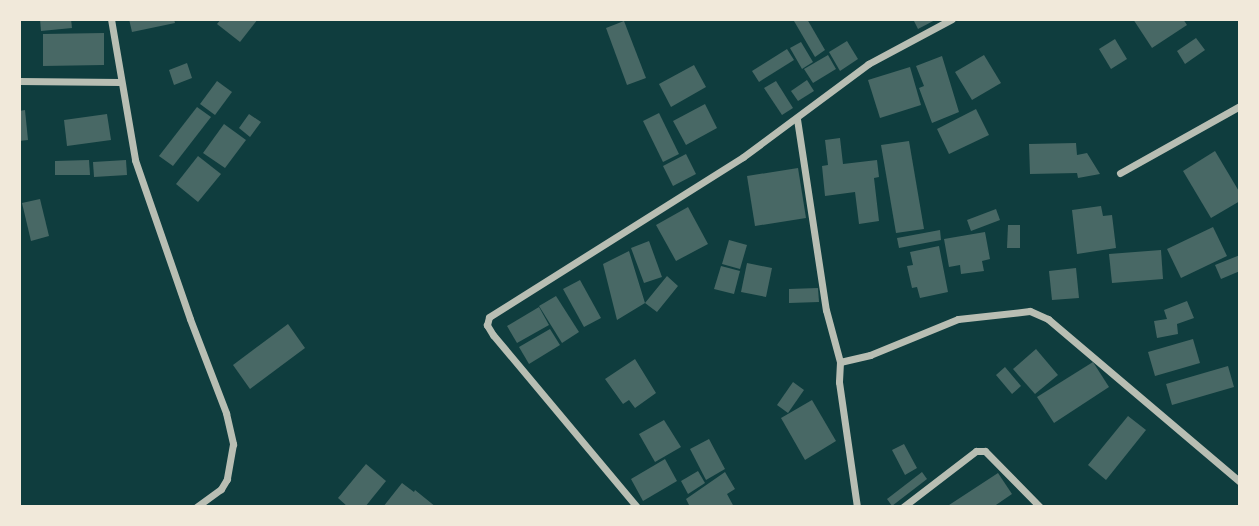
<!DOCTYPE html>
<style>
body{margin:0}
#map{position:relative;width:1259px;height:526px;overflow:hidden;background:#0f3d3e;font-family:Rubik,sans-serif}
div>[style]{position:absolute}
.building>*{inset:0;background:#486865}
.minor>*{height:7px;margin:-3.5px;padding:0 3.5px;transform-origin:3.5px;border-radius:3.5px;background:#b8beb3}
span{translate:-50% -50%;white-space:nowrap;text-align:center;line-height:1.15;-webkit-text-stroke:6px #f1e9da;paint-order:stroke}
.frame{position:absolute;inset:0;border:21px solid #f1e9da;pointer-events:none}
</style>
<div id="map">
<div class="building">
<div style="clip-path:polygon(40px 19px,71px 19px,72px 28px,41px 31px)"></div>
<div style="clip-path:polygon(129px 19px,174px 19px,175px 23px,132px 32px)"></div>
<div style="clip-path:polygon(221px 19px,258px 19px,240px 42px,217px 24px)"></div>
<div style="clip-path:polygon(797px 19px,807px 19px,825px 50px,815px 57px,794px 21px)"></div>
<div style="clip-path:polygon(913px 19px,937px 19px,918px 29px)"></div>
<div style="clip-path:polygon(1133px 19px,1183px 19px,1187px 25px,1152px 48px)"></div>
<div style="clip-path:polygon(624px 21px,646px 78px,627px 85px,606px 28px)"></div>
<div style="clip-path:polygon(104px 33px,104px 65px,43px 66px,43px 34px)"></div>
<div style="clip-path:polygon(1196px 38px,1205px 50px,1185px 64px,1177px 51px)"></div>
<div style="clip-path:polygon(1115px 39px,1127px 59px,1111px 69px,1099px 49px)"></div>
<div style="clip-path:polygon(847px 41px,858px 59px,840px 71px,829px 52px)"></div>
<div style="clip-path:polygon(801px 42px,813px 62px,802px 69px,790px 48px)"></div>
<div style="clip-path:polygon(787px 49px,794px 60px,759px 82px,752px 71px)"></div>
<div style="clip-path:polygon(828px 55px,836px 69px,813px 83px,804px 69px)"></div>
<div style="clip-path:polygon(984px 55px,1001px 83px,972px 100px,955px 72px)"></div>
<div style="clip-path:polygon(942px 56px,959px 112px,932px 123px,919px 88px,924px 86px,916px 66px)"></div>
<div style="clip-path:polygon(187px 63px,192px 78px,174px 85px,169px 70px)"></div>
<div style="clip-path:polygon(694px 65px,706px 87px,671px 107px,659px 84px)"></div>
<div style="clip-path:polygon(910px 67px,921px 105px,880px 118px,868px 80px)"></div>
<div style="clip-path:polygon(807px 80px,814px 91px,798px 101px,791px 91px)"></div>
<div style="clip-path:polygon(217px 81px,232px 92px,215px 115px,200px 104px)"></div>
<div style="clip-path:polygon(776px 81px,793px 108px,782px 115px,764px 88px)"></div>
<div style="clip-path:polygon(705px 104px,717px 128px,686px 145px,673px 121px)"></div>
<div style="clip-path:polygon(197px 107px,211px 117px,173px 166px,159px 156px)"></div>
<div style="clip-path:polygon(976px 109px,989px 135px,949px 154px,937px 129px)"></div>
<div style="clip-path:polygon(25px 110px,28px 140px,19px 141px,19px 111px)"></div>
<div style="clip-path:polygon(659px 113px,679px 154px,663px 162px,643px 121px)"></div>
<div style="clip-path:polygon(107px 114px,111px 140px,67px 146px,64px 120px)"></div>
<div style="clip-path:polygon(249px 114px,261px 122px,250px 137px,239px 128px)"></div>
<div style="clip-path:polygon(224px 124px,246px 140px,225px 168px,203px 153px)"></div>
<div style="clip-path:polygon(840px 138px,843px 164px,877px 160px,879px 177px,874px 178px,879px 221px,859px 224px,855px 192px,825px 196px,822px 166px,828px 165px,825px 140px)"></div>
<div style="clip-path:polygon(909px 141px,924px 229px,896px 233px,881px 145px)"></div>
<div style="clip-path:polygon(1076px 143px,1077px 155px,1087px 153px,1100px 174px,1078px 178px,1077px 173px,1030px 174px,1029px 144px)"></div>
<div style="clip-path:polygon(1215px 151px,1240px 193px,1240px 201px,1211px 218px,1183px 171px)"></div>
<div style="clip-path:polygon(686px 154px,696px 174px,673px 186px,663px 166px)"></div>
<div style="clip-path:polygon(198px 156px,221px 174px,198px 202px,176px 184px)"></div>
<div style="clip-path:polygon(89px 160px,90px 175px,55px 175px,55px 161px)"></div>
<div style="clip-path:polygon(126px 160px,127px 175px,94px 177px,93px 162px)"></div>
<div style="clip-path:polygon(798px 168px,806px 218px,755px 226px,747px 176px)"></div>
<div style="clip-path:polygon(40px 199px,49px 236px,31px 241px,22px 203px)"></div>
<div style="clip-path:polygon(1101px 206px,1103px 216px,1112px 215px,1116px 248px,1077px 254px,1072px 210px)"></div>
<div style="clip-path:polygon(688px 207px,708px 244px,676px 261px,656px 225px)"></div>
<div style="clip-path:polygon(996px 209px,1000px 220px,971px 231px,967px 220px)"></div>
<div style="clip-path:polygon(1008px 225px,1020px 225px,1020px 248px,1007px 248px)"></div>
<div style="clip-path:polygon(1213px 227px,1227px 256px,1181px 278px,1167px 249px)"></div>
<div style="clip-path:polygon(940px 230px,941px 240px,899px 248px,897px 238px)"></div>
<div style="clip-path:polygon(985px 232px,990px 259px,982px 261px,984px 271px,961px 274px,960px 265px,949px 267px,944px 239px)"></div>
<div style="clip-path:polygon(729px 240px,747px 245px,740px 269px,722px 264px)"></div>
<div style="clip-path:polygon(649px 241px,662px 277px,644px 283px,631px 248px)"></div>
<div style="clip-path:polygon(939px 246px,948px 292px,920px 298px,917px 287px,912px 288px,907px 266px,913px 265px,910px 252px)"></div>
<div style="clip-path:polygon(1161px 250px,1163px 279px,1112px 283px,1109px 254px)"></div>
<div style="clip-path:polygon(629px 251px,645px 303px,667px 276px,678px 286px,657px 312px,645px 303px,617px 320px,603px 264px)"></div>
<div style="clip-path:polygon(1240px 255px,1240px 271px,1221px 279px,1215px 265px)"></div>
<div style="clip-path:polygon(747px 263px,772px 268px,766px 297px,741px 292px)"></div>
<div style="clip-path:polygon(721px 266px,740px 271px,734px 294px,714px 289px)"></div>
<div style="clip-path:polygon(1076px 268px,1079px 298px,1052px 300px,1049px 271px)"></div>
<div style="clip-path:polygon(580px 280px,601px 318px,584px 327px,563px 289px)"></div>
<div style="clip-path:polygon(818px 288px,819px 302px,789px 303px,789px 289px)"></div>
<div style="clip-path:polygon(556px 296px,579px 332px,562px 343px,539px 306px)"></div>
<div style="clip-path:polygon(1187px 301px,1194px 318px,1177px 324px,1178px 334px,1157px 338px,1154px 321px,1167px 319px,1164px 310px)"></div>
<div style="clip-path:polygon(539px 307px,549px 325px,517px 343px,507px 326px)"></div>
<div style="clip-path:polygon(288px 324px,305px 348px,250px 389px,233px 365px)"></div>
<div style="clip-path:polygon(550px 329px,560px 345px,529px 364px,519px 347px)"></div>
<div style="clip-path:polygon(1193px 339px,1200px 363px,1155px 376px,1148px 352px)"></div>
<div style="clip-path:polygon(1036px 349px,1058px 375px,1035px 394px,1013px 369px)"></div>
<div style="clip-path:polygon(635px 359px,656px 393px,635px 408px,629px 400px,623px 404px,605px 379px)"></div>
<div style="clip-path:polygon(1093px 362px,1109px 387px,1054px 423px,1037px 397px)"></div>
<div style="clip-path:polygon(1228px 366px,1234px 387px,1172px 405px,1166px 384px)"></div>
<div style="clip-path:polygon(1005px 367px,1021px 386px,1012px 394px,996px 375px)"></div>
<div style="clip-path:polygon(793px 382px,804px 390px,788px 413px,777px 405px)"></div>
<div style="clip-path:polygon(812px 400px,836px 441px,805px 460px,781px 418px)"></div>
<div style="clip-path:polygon(1128px 416px,1146px 430px,1106px 480px,1088px 465px)"></div>
<div style="clip-path:polygon(664px 420px,681px 447px,655px 462px,639px 434px)"></div>
<div style="clip-path:polygon(709px 439px,725px 469px,706px 480px,690px 449px)"></div>
<div style="clip-path:polygon(904px 444px,917px 468px,905px 475px,892px 450px)"></div>
<div style="clip-path:polygon(665px 459px,677px 481px,643px 501px,631px 479px)"></div>
<div style="clip-path:polygon(366px 464px,386px 481px,365px 507px,348px 507px,338px 498px)"></div>
<div style="clip-path:polygon(698px 471px,705px 483px,688px 494px,681px 481px)"></div>
<div style="clip-path:polygon(725px 472px,735px 489px,727px 494px,734px 507px,690px 507px,686px 499px)"></div>
<div style="clip-path:polygon(922px 472px,927px 479px,892px 506px,887px 499px)"></div>
<div style="clip-path:polygon(998px 473px,1012px 494px,993px 507px,946px 507px)"></div>
<div style="clip-path:polygon(402px 483px,414px 492px,415px 490px,436px 507px,383px 507px)"></div>
</div>
<div class="minor">
<div style="left:111px;top:19px;width:143px;rotate:80.3deg"></div>
<div style="left:135px;top:160px;width:168px;rotate:70.9deg"></div>
<div style="left:190px;top:319px;width:101px;rotate:69deg"></div>
<div style="left:226px;top:413px;width:32px;rotate:77deg"></div>
<div style="left:233px;top:444px;width:36px;rotate:100deg"></div>
<div style="left:227px;top:479px;width:12px;rotate:121deg"></div>
<div style="left:221px;top:489px;width:31px;rotate:144deg"></div>
<div style="left:19px;top:81px;width:101px;rotate:0.6deg"></div>
<div style="left:797px;top:119px;width:193px;rotate:81.4deg"></div>
<div style="left:826px;top:310px;width:54px;rotate:74.9deg"></div>
<div style="left:840px;top:362px;width:20px;rotate:93deg"></div>
<div style="left:839px;top:382px;width:126px;rotate:81.8deg"></div>
<div style="left:1120px;top:173px;width:137px;rotate:-29.2deg"></div>
<div style="left:840px;top:362px;width:31px;rotate:-13deg"></div>
<div style="left:870px;top:355px;width:95px;rotate:-22.2deg"></div>
<div style="left:958px;top:319px;width:72px;rotate:-6.3deg"></div>
<div style="left:1030px;top:311px;width:20px;rotate:24deg"></div>
<div style="left:1048px;top:319px;width:252px;rotate:40.3deg"></div>
<div style="left:637px;top:507px;width:224px;rotate:-129.9deg"></div>
<div style="left:493px;top:335px;width:12px;rotate:-121deg"></div>
<div style="left:487px;top:325px;width:8px;rotate:-76deg"></div>
<div style="left:489px;top:317px;width:300px;rotate:-32.2deg"></div>
<div style="left:743px;top:157px;width:156px;rotate:-36.6deg"></div>
<div style="left:868px;top:64px;width:95px;rotate:-28.2deg"></div>
<div style="left:903px;top:507px;width:92px;rotate:-37.5deg"></div>
<div style="left:976px;top:451px;width:9px"></div>
<div style="left:985px;top:451px;width:78px;rotate:45.5deg"></div>
</div>
<div class="frame"></div>
</div>
